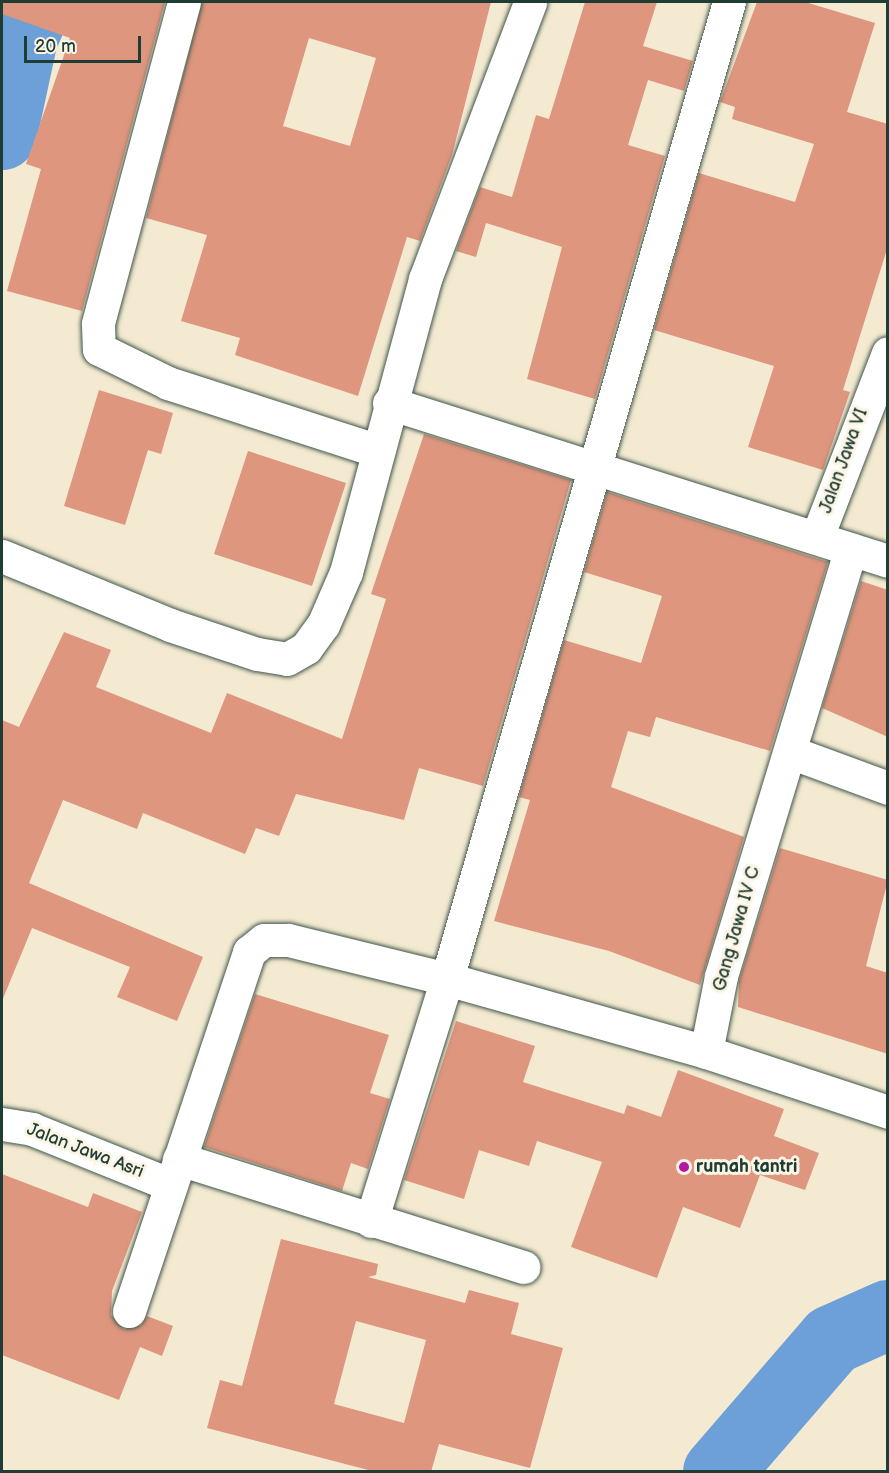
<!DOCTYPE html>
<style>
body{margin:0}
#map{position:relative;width:889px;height:1473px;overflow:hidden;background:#f4ead1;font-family:"Balsamiq Sans",sans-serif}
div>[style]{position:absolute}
.river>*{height:70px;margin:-35px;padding:0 35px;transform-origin:35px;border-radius:35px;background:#6d9fd8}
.building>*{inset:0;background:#de967e}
.roads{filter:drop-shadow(0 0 2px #3f574c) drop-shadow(0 0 2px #3f574c)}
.street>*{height:33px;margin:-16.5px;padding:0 16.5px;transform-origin:16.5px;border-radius:16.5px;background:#fff}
.dots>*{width:16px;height:16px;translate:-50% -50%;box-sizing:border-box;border:3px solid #fcf5e5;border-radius:50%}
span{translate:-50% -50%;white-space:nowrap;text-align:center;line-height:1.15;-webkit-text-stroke:6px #fcf5e5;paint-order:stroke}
.street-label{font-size:18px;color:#1f3d34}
.poi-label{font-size:18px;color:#1f3d34;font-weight:700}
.left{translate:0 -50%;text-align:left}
.frame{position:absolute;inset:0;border:3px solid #1f3d34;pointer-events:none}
.scale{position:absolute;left:24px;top:36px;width:117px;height:27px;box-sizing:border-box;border:3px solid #1f3d34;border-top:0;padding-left:8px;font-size:18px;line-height:21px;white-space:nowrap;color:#1f3d34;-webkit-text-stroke:4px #fcf5e5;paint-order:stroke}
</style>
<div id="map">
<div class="river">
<div style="left:2px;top:135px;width:99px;rotate:-77.8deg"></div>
<div style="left:23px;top:38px;width:39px;rotate:-66deg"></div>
<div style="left:718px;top:1472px;width:174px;rotate:-49.2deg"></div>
<div style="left:832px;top:1340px;width:61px;rotate:-24.1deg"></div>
</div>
<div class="building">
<div style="clip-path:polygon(2px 2px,165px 2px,82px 311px,7px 291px,41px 169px,26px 164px,70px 38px,2px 14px)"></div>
<div style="clip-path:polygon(evenodd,202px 2px,491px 2px,452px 155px,420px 241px,407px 237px,358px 396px,235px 355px,240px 338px,181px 321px,207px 235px,146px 218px,202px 2px,309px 38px,376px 58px,350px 146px,283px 126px,309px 38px)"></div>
<div style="clip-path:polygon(585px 2px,657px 2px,643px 46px,693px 61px,684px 91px,648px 80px,628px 145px,665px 156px,595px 399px,527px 379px,562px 247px,486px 223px,476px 257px,456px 251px,480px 187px,512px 197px,536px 115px,549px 119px)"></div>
<div style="clip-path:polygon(757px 2px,805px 2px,875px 23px,847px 112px,888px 124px,888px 246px,843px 390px,850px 392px,823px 470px,748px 447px,774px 366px,654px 330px,699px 173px,795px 202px,814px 144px,732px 119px,735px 107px,720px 102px)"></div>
<div style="clip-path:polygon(99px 390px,173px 413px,161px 454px,148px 450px,125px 525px,64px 506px)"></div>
<div style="clip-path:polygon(424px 434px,571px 480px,483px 786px,419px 768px,404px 820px,296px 794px,279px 836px,256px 828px,245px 854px,143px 813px,137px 829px,63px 800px,29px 883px,203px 957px,177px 1021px,117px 997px,130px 967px,32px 928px,2px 1001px,2px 720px,19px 727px,64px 632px,111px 650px,96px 687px,211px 733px,227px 693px,342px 739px,386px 599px,371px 594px)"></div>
<div style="clip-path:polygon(248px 451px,346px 483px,312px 586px,214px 554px)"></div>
<div style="clip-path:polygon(607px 492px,828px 562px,770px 751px,656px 717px,650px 737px,628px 731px,611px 787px,744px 837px,700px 985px,609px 951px,494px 921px,530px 800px,519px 797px,564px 640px,641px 663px,662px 596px,584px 572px)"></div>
<div style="clip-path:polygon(861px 581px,888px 590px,888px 737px,822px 708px)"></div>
<div style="clip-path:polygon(780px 848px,888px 880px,866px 966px,888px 973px,888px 1054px,738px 1007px,739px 981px)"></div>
<div style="clip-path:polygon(255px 994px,389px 1035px,370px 1093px,390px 1099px,368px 1169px,351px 1163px,342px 1191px,204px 1147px)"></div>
<div style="clip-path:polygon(456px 1021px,535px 1046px,523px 1082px,624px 1114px,627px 1105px,661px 1117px,678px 1070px,784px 1109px,774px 1136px,819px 1153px,805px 1190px,760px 1175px,740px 1228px,683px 1207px,657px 1278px,571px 1247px,602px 1162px,537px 1141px,529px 1166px,479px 1150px,464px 1199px,404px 1180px)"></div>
<div style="clip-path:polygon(2px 1174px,88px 1207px,93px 1193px,142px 1212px,112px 1291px,111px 1315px,124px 1329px,141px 1325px,147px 1316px,173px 1326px,162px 1356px,140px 1347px,119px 1400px,2px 1355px)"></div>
<div style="clip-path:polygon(evenodd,281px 1239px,378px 1264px,376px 1275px,368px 1277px,465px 1303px,469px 1290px,519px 1303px,511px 1334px,563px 1348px,530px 1468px,439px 1444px,431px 1472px,376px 1472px,207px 1428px,220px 1380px,242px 1386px,281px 1239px,356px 1321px,426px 1340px,404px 1423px,334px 1404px,356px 1321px)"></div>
</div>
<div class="roads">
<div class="street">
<div style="left:184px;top:2px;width:333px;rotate:105deg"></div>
<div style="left:98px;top:324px;width:25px;rotate:88deg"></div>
<div style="left:99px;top:349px;width:77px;rotate:26.2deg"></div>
<div style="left:168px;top:383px;width:221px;rotate:17.9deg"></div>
<div style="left:389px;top:403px;width:523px;rotate:17.57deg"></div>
<div style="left:817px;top:537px;width:197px;rotate:-68.9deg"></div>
<div style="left:2px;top:556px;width:182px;rotate:22.3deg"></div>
<div style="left:170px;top:625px;width:92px;rotate:18.4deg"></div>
<div style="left:257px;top:654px;width:30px;rotate:9deg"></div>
<div style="left:287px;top:659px;width:22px;rotate:-30deg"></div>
<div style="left:306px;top:648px;width:29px;rotate:-54deg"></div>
<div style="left:323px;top:625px;width:58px;rotate:-66.5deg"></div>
<div style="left:346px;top:572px;width:303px;rotate:-74.9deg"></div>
<div style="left:425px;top:279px;width:296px;rotate:-69.2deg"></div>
<div style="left:790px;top:752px;width:104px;rotate:20.2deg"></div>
<div style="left:706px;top:1052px;width:192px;rotate:18.2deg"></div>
<div style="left:2px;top:1124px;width:30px;rotate:9deg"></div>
<div style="left:32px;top:1129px;width:148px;rotate:21.9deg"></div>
<div style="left:179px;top:1159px;width:361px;rotate:17.4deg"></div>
<div style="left:371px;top:1221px;width:254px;rotate:-72.6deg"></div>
<div style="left:447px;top:979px;width:1017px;rotate:-73.9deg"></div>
<div style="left:129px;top:1311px;width:379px;rotate:-71.5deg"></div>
<div style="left:249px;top:952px;width:19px;rotate:-39deg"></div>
<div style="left:264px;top:940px;width:24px"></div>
<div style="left:288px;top:940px;width:164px;rotate:13.8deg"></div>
<div style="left:447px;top:979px;width:269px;rotate:15.7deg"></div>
<div style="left:706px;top:1052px;width:77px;rotate:-78.8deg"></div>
<div style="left:721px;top:976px;width:446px;rotate:-73.1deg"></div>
</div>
</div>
<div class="dots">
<div style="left:684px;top:1167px;background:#b5179e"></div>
</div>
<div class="street-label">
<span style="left:844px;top:461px;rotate:-70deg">Jalan Jawa VI</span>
<span style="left:737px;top:929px;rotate:-74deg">Gang Jawa IV C</span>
<span style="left:85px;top:1151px;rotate:21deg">Jalan Jawa Asri</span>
</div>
<div class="poi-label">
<span class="left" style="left:696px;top:1167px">rumah tantri</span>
</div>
<div class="frame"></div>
<div class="scale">20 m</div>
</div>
